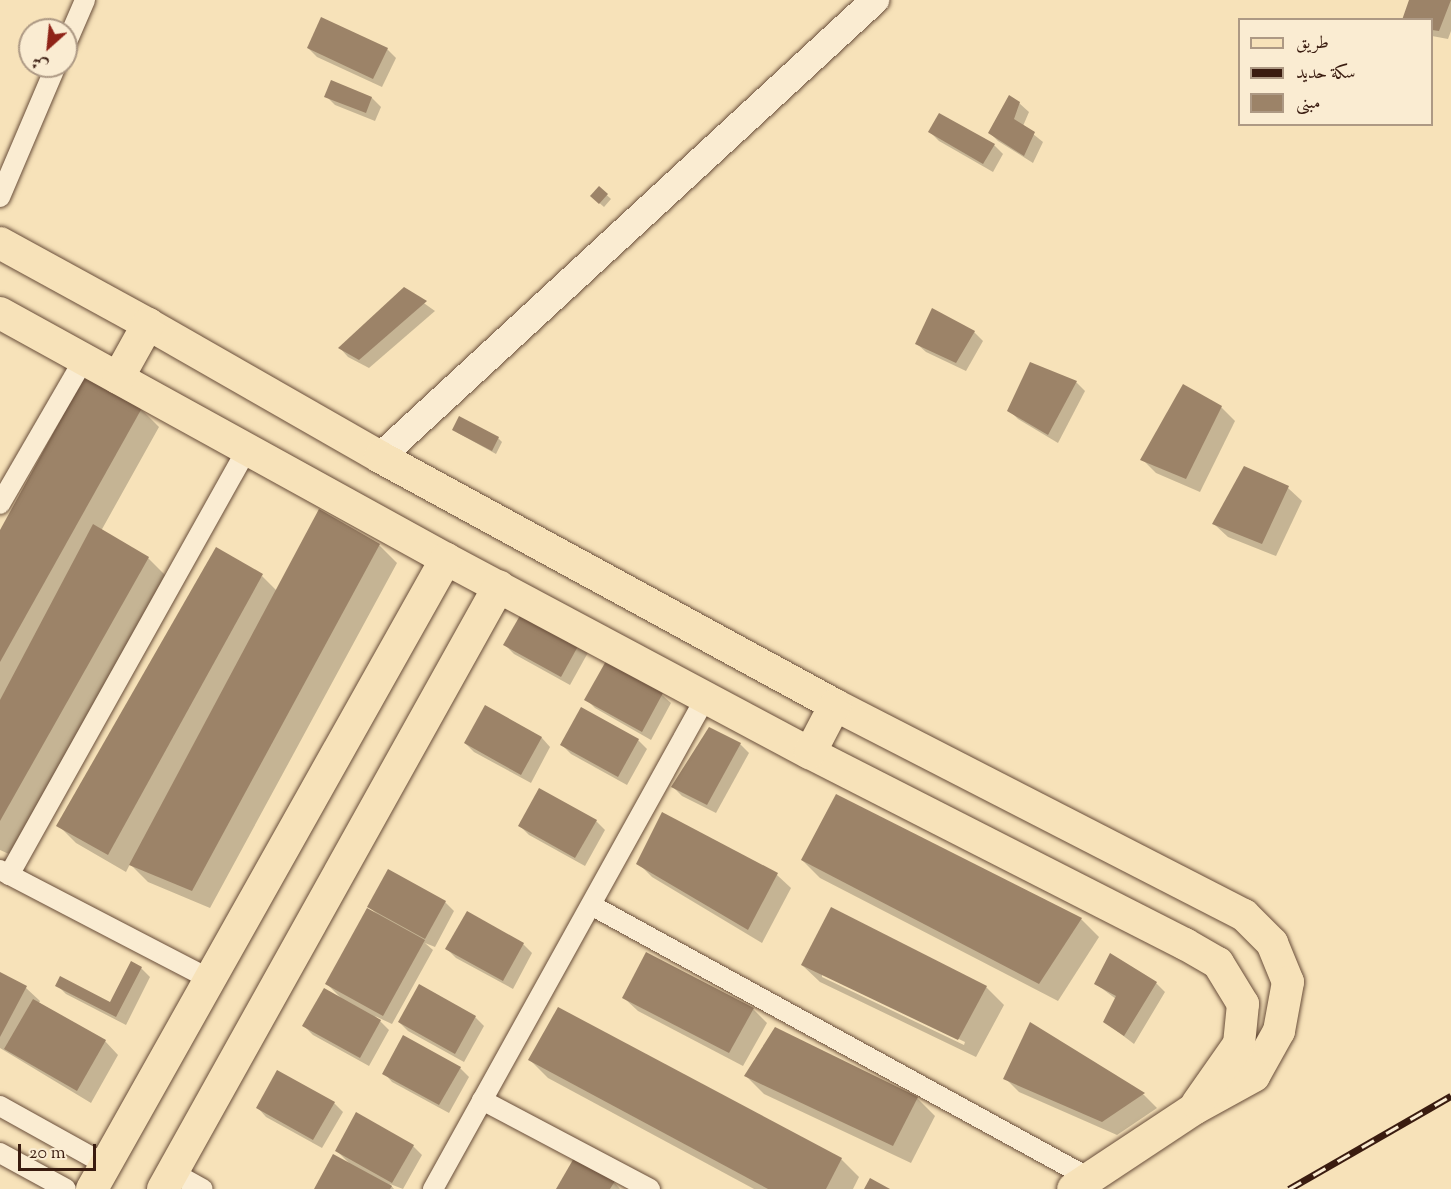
<!DOCTYPE html>
<meta charset="utf-8">
<style>
body{margin:0}
#map{position:relative;width:1451px;height:1189px;overflow:hidden;background:#f7e2b9;font-family:"Sorts Mill Goudy",Amiri,serif}
div>[style]{position:absolute}
.shadow>*{inset:0;background:#0003}
.building>*{inset:0;background:#9c8368}
.roads{filter:drop-shadow(0 0 2px #694e3a) drop-shadow(0 0 2px #694e3a)}
.minor>*{height:20px;margin:-10px;padding:0 10px;transform-origin:10px;border-radius:10px;background:#faecd2}
.secondary>*{height:28px;margin:-14px;padding:0 14px;transform-origin:14px;border-radius:14px;background:#faecd2}
.primary>*{height:32px;margin:-16px;padding:0 16px;transform-origin:16px;border-radius:16px;background:#f7e2b9}
.rail>*{height:7px;margin-top:-3.5px;transform-origin:0;background:repeating-linear-gradient(90deg,#faecd2 0 14px,#3a1c10 0 28px);box-sizing:border-box;border-block:2px solid #3a1c10}
span{translate:-50% -50%;white-space:nowrap;text-align:center;line-height:1.15;-webkit-text-stroke:4.5px #faecd2;paint-order:stroke}
.legend{position:absolute;left:1238px;top:18px;width:195px;height:108px;box-sizing:border-box;background:#faecd2;border:2px solid #ad9984;margin:0;padding:8px 10px;list-style:none;font-size:18px;color:#3a1c10}
.legend li{display:flex;align-items:center;gap:12px;height:30px}
.legend b{width:30px;border:2px solid #ad9984}
.north{position:absolute;left:18px;top:18px;width:60px;height:60px;box-sizing:border-box;background:#faecd2;border:2px solid #ad9984;border-radius:50%;rotate:207deg;font-size:16px;font-weight:700;line-height:24px;text-align:center;color:#3a1c10}
.north::after{content:'';display:block;margin:auto;width:21px;height:27px;background:#8f2418;clip-path:polygon(50% 0,100% 100%,50% 72%,0 100%)}
.scale{position:absolute;left:18px;top:1144px;width:78px;height:27px;box-sizing:border-box;border:3px solid #3a1c10;border-top:0;padding-left:8px;font-size:18px;line-height:21px;white-space:nowrap;color:#3a1c10;-webkit-text-stroke:4px #faecd2;paint-order:stroke}
</style>
<div id="map">
<div class="shadow">
<div style="clip-path:polygon(1411px 0,1451px 0,1451px 31px,1448px 39px,1432px 36px,1432px 20px)"></div>
<div style="clip-path:polygon(308px 48px,387px 49px,396px 58px,382px 87px,317px 57px)"></div>
<div style="clip-path:polygon(331px 82px,372px 98px,381px 107px,375px 121px,335px 105px,326px 96px)"></div>
<div style="clip-path:polygon(1019px 103px,1029px 112px,1023px 126px,1043px 142px,1033px 163px,998px 141px,989px 132px)"></div>
<div style="clip-path:polygon(930px 132px,994px 145px,1003px 154px,993px 172px,939px 141px)"></div>
<div style="clip-path:polygon(599px 188px,611px 199px,604px 207px,596px 200px)"></div>
<div style="clip-path:polygon(404px 289px,435px 311px,369px 368px,348px 357px,340px 348px)"></div>
<div style="clip-path:polygon(974px 332px,983px 341px,966px 371px,926px 352px,917px 344px)"></div>
<div style="clip-path:polygon(85px 379px,141px 409px,159px 427px,101px 531px,148px 558px,166px 576px,9px 854px,0 850px,0 534px)"></div>
<div style="clip-path:polygon(1076px 382px,1085px 391px,1058px 443px,1018px 419px,1009px 410px)"></div>
<div style="clip-path:polygon(1221px 407px,1235px 421px,1200px 492px,1156px 473px,1142px 459px)"></div>
<div style="clip-path:polygon(460px 418px,498px 438px,502px 442px,496px 454px,458px 433px,454px 429px)"></div>
<div style="clip-path:polygon(1288px 488px,1302px 501px,1276px 556px,1228px 537px,1214px 524px)"></div>
<div style="clip-path:polygon(379px 545px,397px 563px,210px 908px,148px 882px,130px 864px,126px 872px,76px 843px,58px 825px,262px 576px,277px 591px)"></div>
<div style="clip-path:polygon(525px 609px,590px 649px,570px 685px,514px 654px,505px 645px)"></div>
<div style="clip-path:polygon(606px 663px,662px 695px,671px 703px,651px 740px,595px 708px,586px 699px)"></div>
<div style="clip-path:polygon(486px 707px,542px 738px,550px 747px,531px 783px,474px 752px,465px 743px)"></div>
<div style="clip-path:polygon(638px 740px,647px 749px,627px 785px,571px 754px,562px 745px)"></div>
<div style="clip-path:polygon(740px 744px,749px 753px,716px 813px,682px 796px,673px 787px)"></div>
<div style="clip-path:polygon(596px 821px,605px 830px,585px 866px,529px 835px,520px 826px)"></div>
<div style="clip-path:polygon(802px 860px,1081px 919px,1099px 937px,1058px 1001px,820px 878px)"></div>
<div style="clip-path:polygon(638px 863px,777px 875px,791px 888px,762px 943px,652px 877px)"></div>
<div style="clip-path:polygon(445px 902px,454px 911px,435px 947px,425px 943px,433px 950px,392px 1024px,375px 1016px,389px 1030px,369px 1066px,313px 1035px,304px 1026px,341px 998px,327px 984px,377px 914px,369px 907px)"></div>
<div style="clip-path:polygon(523px 944px,532px 953px,513px 989px,456px 958px,447px 949px)"></div>
<div style="clip-path:polygon(1110px 955px,1156px 983px,1165px 992px,1134px 1044px,1105px 1022px,1116px 999px,1096px 984px)"></div>
<div style="clip-path:polygon(evenodd,802px 965px,986px 987px,1004px 1005px,976px 1057px,820px 982px,802px 965px,822px 974px,965px 1042px,964px 1045px,822px 977px,822px 974px)"></div>
<div style="clip-path:polygon(141px 968px,150px 977px,126px 1025px,66px 994px,57px 985px,111px 1004px)"></div>
<div style="clip-path:polygon(0 973px,26px 988px,40px 1001px,39px 1003px,105px 1041px,118px 1055px,91px 1103px,0 1048px)"></div>
<div style="clip-path:polygon(624px 998px,753px 1009px,767px 1023px,743px 1066px,638px 1011px)"></div>
<div style="clip-path:polygon(475px 1017px,484px 1026px,464px 1062px,408px 1031px,399px 1022px)"></div>
<div style="clip-path:polygon(1030px 1024px,1144px 1095px,1157px 1108px,1117px 1135px,1019px 1092px,1005px 1078px)"></div>
<div style="clip-path:polygon(530px 1060px,841px 1159px,859px 1177px,853px 1189px,754px 1189px,548px 1078px)"></div>
<div style="clip-path:polygon(460px 1068px,469px 1077px,449px 1113px,392px 1082px,384px 1073px)"></div>
<div style="clip-path:polygon(746px 1076px,917px 1098px,935px 1116px,911px 1163px,764px 1094px)"></div>
<div style="clip-path:polygon(334px 1103px,343px 1112px,322px 1148px,266px 1117px,258px 1108px)"></div>
<div style="clip-path:polygon(413px 1146px,422px 1155px,403px 1189px,390px 1184px,394px 1189px,316px 1189px,349px 1163px,337px 1151px)"></div>
<div style="clip-path:polygon(614px 1182px,620px 1189px,557px 1189px)"></div>
</div>
<div class="building">
<div style="clip-path:polygon(1409px 0,1451px 0,1439px 31px,1432px 30px,1432px 20px,1402px 20px)"></div>
<div style="clip-path:polygon(321px 17px,388px 48px,373px 79px,307px 48px)"></div>
<div style="clip-path:polygon(331px 80px,372px 97px,366px 113px,324px 97px)"></div>
<div style="clip-path:polygon(1009px 95px,1020px 102px,1014px 119px,1035px 132px,1024px 156px,988px 133px)"></div>
<div style="clip-path:polygon(939px 113px,995px 144px,983px 164px,928px 132px)"></div>
<div style="clip-path:polygon(599px 186px,608px 194px,599px 204px,590px 196px)"></div>
<div style="clip-path:polygon(404px 287px,427px 301px,359px 360px,338px 348px)"></div>
<div style="clip-path:polygon(932px 308px,975px 331px,956px 363px,915px 344px)"></div>
<div style="clip-path:polygon(1030px 362px,1077px 381px,1048px 435px,1007px 411px)"></div>
<div style="clip-path:polygon(84px 377px,142px 408px,0 662px,0 530px)"></div>
<div style="clip-path:polygon(1183px 384px,1222px 406px,1186px 479px,1140px 460px)"></div>
<div style="clip-path:polygon(459px 416px,499px 437px,492px 451px,452px 430px)"></div>
<div style="clip-path:polygon(1244px 466px,1289px 486px,1262px 544px,1212px 524px)"></div>
<div style="clip-path:polygon(319px 509px,380px 544px,192px 891px,129px 865px)"></div>
<div style="clip-path:polygon(93px 524px,149px 557px,0 821px,0 700px)"></div>
<div style="clip-path:polygon(216px 547px,263px 574px,108px 855px,56px 826px)"></div>
<div style="clip-path:polygon(525px 607px,582px 639px,561px 677px,503px 645px)"></div>
<div style="clip-path:polygon(606px 661px,663px 693px,642px 732px,584px 700px)"></div>
<div style="clip-path:polygon(485px 705px,542px 737px,521px 775px,464px 743px)"></div>
<div style="clip-path:polygon(581px 707px,639px 739px,618px 777px,560px 745px)"></div>
<div style="clip-path:polygon(709px 727px,741px 743px,707px 805px,671px 787px)"></div>
<div style="clip-path:polygon(539px 788px,597px 820px,575px 858px,518px 826px)"></div>
<div style="clip-path:polygon(836px 794px,1082px 918px,1039px 984px,801px 860px)"></div>
<div style="clip-path:polygon(662px 812px,778px 873px,748px 930px,636px 864px)"></div>
<div style="clip-path:polygon(388px 869px,446px 901px,425px 939px,367px 907px)"></div>
<div style="clip-path:polygon(831px 907px,987px 986px,958px 1040px,801px 965px)"></div>
<div style="clip-path:polygon(367px 908px,425px 940px,383px 1016px,325px 984px)"></div>
<div style="clip-path:polygon(467px 911px,524px 943px,503px 981px,445px 949px)"></div>
<div style="clip-path:polygon(646px 952px,754px 1008px,729px 1053px,622px 998px)"></div>
<div style="clip-path:polygon(1110px 953px,1157px 982px,1124px 1036px,1103px 1022px,1116px 996px,1094px 984px)"></div>
<div style="clip-path:polygon(131px 961px,142px 967px,116px 1017px,55px 986px,60px 976px,110px 1002px)"></div>
<div style="clip-path:polygon(0 972px,27px 986px,0 1037px)"></div>
<div style="clip-path:polygon(419px 984px,476px 1016px,455px 1054px,398px 1022px)"></div>
<div style="clip-path:polygon(324px 988px,381px 1020px,360px 1058px,302px 1026px)"></div>
<div style="clip-path:polygon(33px 999px,106px 1040px,77px 1091px,4px 1049px)"></div>
<div style="clip-path:polygon(558px 1007px,842px 1158px,826px 1189px,768px 1189px,528px 1060px)"></div>
<div style="clip-path:polygon(1030px 1022px,1145px 1093px,1102px 1122px,1003px 1079px)"></div>
<div style="clip-path:polygon(775px 1027px,918px 1097px,893px 1146px,744px 1076px)"></div>
<div style="clip-path:polygon(403px 1035px,461px 1067px,439px 1105px,382px 1074px)"></div>
<div style="clip-path:polygon(277px 1070px,335px 1102px,313px 1140px,256px 1108px)"></div>
<div style="clip-path:polygon(356px 1112px,414px 1145px,392px 1183px,335px 1151px)"></div>
<div style="clip-path:polygon(333px 1154px,392px 1186px,390px 1189px,314px 1189px)"></div>
<div style="clip-path:polygon(574px 1158px,615px 1181px,610px 1189px,556px 1189px)"></div>
<div style="clip-path:polygon(870px 1178px,890px 1189px,864px 1189px)"></div>
</div>
<div class="roads">
<div class="minor">
<div style="left:66px;top:44px;width:48px;rotate:-66.6deg"></div>
<div style="left:0;top:197px;width:142px;rotate:-66.9deg"></div>
<div style="left:0;top:504px;width:168px;rotate:-59.9deg"></div>
<div style="left:0;top:870px;width:236px;rotate:27.5deg"></div>
<div style="left:9px;top:875px;width:489px;rotate:-60.8deg"></div>
<div style="left:591px;top:905px;width:568px;rotate:28.73deg"></div>
<div style="left:482px;top:1100px;width:190px;rotate:27.9deg"></div>
<div style="left:0;top:1106px;width:121px;rotate:29.1deg"></div>
<div style="left:0;top:1153px;width:75px;rotate:28.6deg"></div>
<div style="left:172px;top:1172px;width:35px;rotate:29deg"></div>
<div style="left:433px;top:1189px;width:563px;rotate:-60.98deg"></div>
</div>
<div class="secondary">
<div style="left:380px;top:457px;width:674px;rotate:-42.71deg"></div>
</div>
<div class="primary">
<div style="left:0;top:243px;width:169px;rotate:28.7deg"></div>
<div style="left:148px;top:324px;width:267px;rotate:29.8deg"></div>
<div style="left:380px;top:457px;width:518px;rotate:28.59deg"></div>
<div style="left:835px;top:705px;width:460px;rotate:27.2deg"></div>
<div style="left:1244px;top:915px;width:40px;rotate:45deg"></div>
<div style="left:1272px;top:943px;width:42px;rotate:67.7deg"></div>
<div style="left:1288px;top:982px;width:50px;rotate:100.4deg"></div>
<div style="left:1279px;top:1031px;width:51px;rotate:119.1deg"></div>
<div style="left:1254px;top:1076px;width:68px;rotate:151.2deg"></div>
<div style="left:1194px;top:1109px;width:145px;rotate:146.5deg"></div>
<div style="left:0;top:313px;width:509px;rotate:28.88deg"></div>
<div style="left:446px;top:559px;width:412px;rotate:28.1deg"></div>
<div style="left:810px;top:753px;width:421px;rotate:27deg"></div>
<div style="left:1185px;top:944px;width:38px;rotate:30deg"></div>
<div style="left:1218px;top:963px;width:48px;rotate:58.6deg"></div>
<div style="left:1243px;top:1004px;width:40px;rotate:95.7deg"></div>
<div style="left:1239px;top:1044px;width:73px;rotate:125deg"></div>
<div style="left:118px;top:378px;width:62px;rotate:-60.9deg"></div>
<div style="left:810px;top:753px;width:54px;rotate:-62.5deg"></div>
<div style="left:92px;top:1189px;width:723px;rotate:-60.67deg"></div>
<div style="left:163px;top:1189px;width:690px;rotate:-60.87deg"></div>
</div>
</div>
<div class="rail">
<div style="left:1289px;top:1189px;width:187px;rotate:-29.9deg"></div>
</div>
<ul class="legend">
<li><b style="height:8px;background:#f7e2b9"></b>طريق</li>
<li><b style="height:8px;background:#3a1c10"></b>سكة حديد</li>
<li><b style="height:16px;background:#9c8368"></b>مبنى</li>
</ul>
<div class="north">ش</div>
<div class="scale">20 m</div>
</div>
